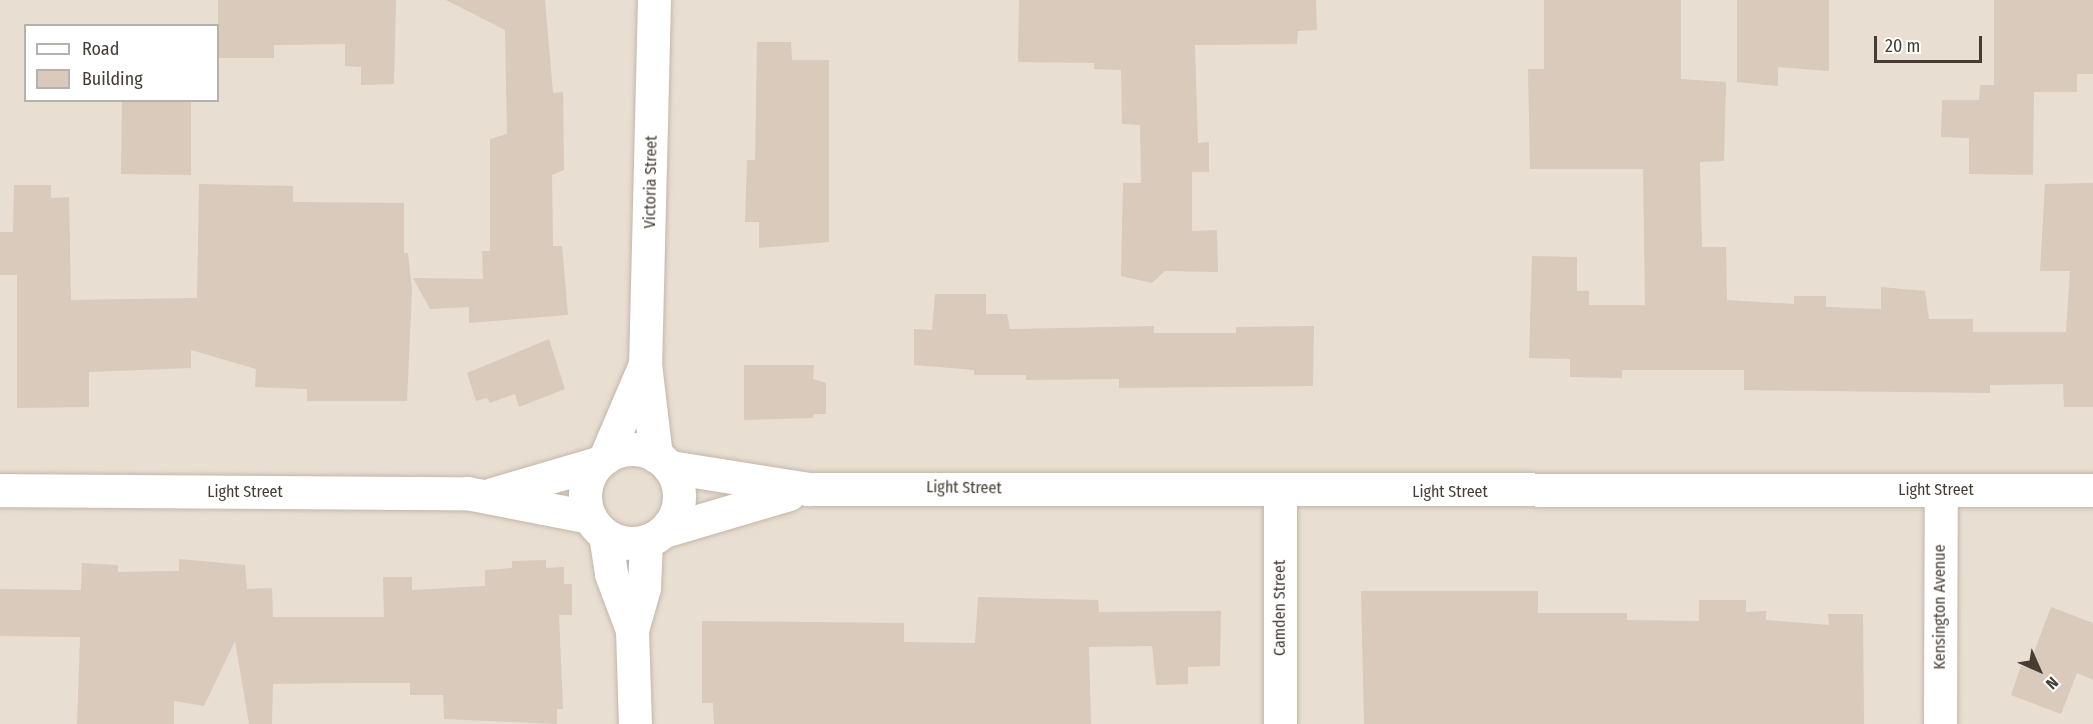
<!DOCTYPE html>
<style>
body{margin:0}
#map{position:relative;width:2093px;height:724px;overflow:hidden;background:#f3ede3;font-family:"Fira Sans Condensed",sans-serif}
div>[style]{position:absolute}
.residential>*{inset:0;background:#e8ded1}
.building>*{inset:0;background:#d9cabb}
.roads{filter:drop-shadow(0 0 2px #c2b7a8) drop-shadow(0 0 2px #c2b7a8)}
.minor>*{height:33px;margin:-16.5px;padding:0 16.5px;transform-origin:16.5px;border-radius:16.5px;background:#fff}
.tertiary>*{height:33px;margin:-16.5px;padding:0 16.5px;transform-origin:16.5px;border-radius:16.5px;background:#fff}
.tertiary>.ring{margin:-16.5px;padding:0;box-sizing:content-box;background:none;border:33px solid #fff;border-radius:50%}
span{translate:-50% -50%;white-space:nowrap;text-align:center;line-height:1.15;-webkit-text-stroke:4.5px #fff;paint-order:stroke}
.street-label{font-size:16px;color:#453d33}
.legend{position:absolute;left:24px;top:24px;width:195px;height:78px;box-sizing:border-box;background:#fff;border:2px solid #b5b1ad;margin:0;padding:8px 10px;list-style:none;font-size:18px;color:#453d33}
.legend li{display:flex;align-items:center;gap:12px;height:30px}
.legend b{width:30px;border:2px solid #b5b1ad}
.north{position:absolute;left:2009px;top:640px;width:60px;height:60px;-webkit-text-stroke:4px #fff;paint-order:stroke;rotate:135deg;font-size:16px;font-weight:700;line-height:24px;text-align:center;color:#453d33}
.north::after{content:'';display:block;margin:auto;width:21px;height:27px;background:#453d33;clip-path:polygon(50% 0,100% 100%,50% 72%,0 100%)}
.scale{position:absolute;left:1874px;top:36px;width:108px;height:27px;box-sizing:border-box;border:3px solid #453d33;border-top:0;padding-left:8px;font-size:18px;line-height:21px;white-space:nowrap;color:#453d33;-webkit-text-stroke:4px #fff;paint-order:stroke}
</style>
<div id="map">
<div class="residential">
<div style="clip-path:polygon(evenodd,0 0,2093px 0,2093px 724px,0 724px,0 0,26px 26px,218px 26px,218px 100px,26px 100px,26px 26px)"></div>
</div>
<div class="building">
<div style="clip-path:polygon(218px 0,396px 0,394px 84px,361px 85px,361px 67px,345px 66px,345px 44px,274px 45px,274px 58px,218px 58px)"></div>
<div style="clip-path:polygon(446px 0,545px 0,553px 93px,563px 92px,564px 170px,552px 175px,553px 246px,562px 246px,568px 315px,469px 323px,469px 307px,430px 309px,413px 278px,483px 279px,482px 251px,490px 251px,490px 139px,507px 134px,505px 30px)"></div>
<div style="clip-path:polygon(1019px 0,1316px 0,1317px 30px,1298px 31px,1297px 44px,1195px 45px,1198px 143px,1209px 142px,1209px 172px,1192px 172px,1192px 231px,1217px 230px,1218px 272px,1165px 271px,1152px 283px,1121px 276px,1123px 183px,1141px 183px,1140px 125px,1122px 124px,1121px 70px,1094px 69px,1094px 63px,1018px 62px)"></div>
<div style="clip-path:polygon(1544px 0,1681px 0,1681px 79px,1726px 82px,1724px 161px,1700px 162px,1702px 247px,1726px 247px,1727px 300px,1794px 304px,1794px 296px,1826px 296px,1826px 307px,1881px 309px,1881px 287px,1925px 291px,1929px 319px,1973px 319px,1973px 332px,2066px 332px,2070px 271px,2040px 271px,2045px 184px,2093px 183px,2093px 407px,2064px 407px,2063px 384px,1990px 385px,1990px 393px,1744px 390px,1744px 370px,1622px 370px,1622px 378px,1570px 377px,1570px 359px,1529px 358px,1532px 256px,1577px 257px,1577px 291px,1589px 291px,1589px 305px,1645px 305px,1643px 169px,1530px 169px,1528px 69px,1544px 69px)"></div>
<div style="clip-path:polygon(1737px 0,1829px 0,1829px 71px,1778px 67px,1778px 86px,1737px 82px)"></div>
<div style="clip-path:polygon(1994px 0,2093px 0,2093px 74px,2077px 74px,2077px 92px,2034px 92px,2033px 175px,1969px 174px,1969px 138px,1941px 137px,1942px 100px,1979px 100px,1980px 85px,1994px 85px)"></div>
<div style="clip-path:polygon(757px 42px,791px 42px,792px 60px,829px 60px,829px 242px,759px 248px,759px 222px,745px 222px,747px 160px,755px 160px)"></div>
<div style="clip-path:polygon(122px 100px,191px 100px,191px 175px,121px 174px)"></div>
<div style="clip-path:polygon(199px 184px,293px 186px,293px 202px,404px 203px,404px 253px,408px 253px,412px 291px,407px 401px,307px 401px,307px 389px,255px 387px,256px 369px,191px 350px,191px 368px,89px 372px,89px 407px,17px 408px,17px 275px,0 275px,0 232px,13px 232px,14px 185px,51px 185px,51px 198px,69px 197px,71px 300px,197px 298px)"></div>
<div style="clip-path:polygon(935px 294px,986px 294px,986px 314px,1007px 314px,1010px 329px,1154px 326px,1154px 333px,1236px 333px,1236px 327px,1314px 326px,1313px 386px,1119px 388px,1119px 379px,1026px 380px,1026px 375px,974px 375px,974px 370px,914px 365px,914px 329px,932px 330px)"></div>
<div style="clip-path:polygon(549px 339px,565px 389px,519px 407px,515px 394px,490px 403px,487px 398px,476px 401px,467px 373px)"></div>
<div style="clip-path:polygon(744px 365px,814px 365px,813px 379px,826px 383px,826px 414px,814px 414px,813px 418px,744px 420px)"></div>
<div style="clip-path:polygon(179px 559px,245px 565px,247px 589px,272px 588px,273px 617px,384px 617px,383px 577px,412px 577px,412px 590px,485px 586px,485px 570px,512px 568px,512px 561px,546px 560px,546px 568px,564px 567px,564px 584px,572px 584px,572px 615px,559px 615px,563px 709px,557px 709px,557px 724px,444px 719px,443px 695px,410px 695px,410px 683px,350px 683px,273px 684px,272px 724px,249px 724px,235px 641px,204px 706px,174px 701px,174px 724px,77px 724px,80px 637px,0 636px,0 589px,81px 590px,82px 563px,118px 565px,118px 572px,179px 571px)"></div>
<div style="clip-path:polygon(1361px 591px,1538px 591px,1538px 613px,1627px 613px,1627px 620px,1699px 621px,1699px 600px,1746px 600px,1746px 612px,1766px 611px,1766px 620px,1829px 625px,1828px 614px,1863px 614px,1864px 724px,1364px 724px)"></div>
<div style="clip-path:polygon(978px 597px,1098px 600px,1099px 612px,1221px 611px,1220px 666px,1188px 667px,1188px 684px,1156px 685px,1152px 646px,1089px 647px,1091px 724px,714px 724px,713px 703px,702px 703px,702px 621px,904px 623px,904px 642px,975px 643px)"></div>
<div style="clip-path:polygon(2051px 607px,2093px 623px,2093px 680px,2077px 673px,2061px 714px,2011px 695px,2021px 666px,2028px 668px)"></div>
</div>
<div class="roads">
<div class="minor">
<div style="left:0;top:490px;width:467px;rotate:0.4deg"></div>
<div style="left:467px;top:493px;width:124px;rotate:11.1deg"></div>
<div style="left:492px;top:494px;width:110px;rotate:-16.3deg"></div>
<div style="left:1280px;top:724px;width:231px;rotate:-90deg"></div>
<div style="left:1940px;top:724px;width:234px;rotate:-89.8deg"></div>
</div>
<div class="tertiary">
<div style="left:654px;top:0;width:364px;rotate:91.4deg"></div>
<div style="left:645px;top:364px;width:93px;rotate:83.2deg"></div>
<div class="ring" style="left:585px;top:449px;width:61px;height:61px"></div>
<div style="left:605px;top:458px;width:102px;rotate:-66.9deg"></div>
<div style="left:669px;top:467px;width:141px;rotate:9deg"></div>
<div style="left:808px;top:489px;width:1285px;rotate:0.04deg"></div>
<div style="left:664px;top:531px;width:130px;rotate:-16.5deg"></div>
<div style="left:605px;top:535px;width:39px;rotate:81deg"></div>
<div style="left:611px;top:574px;width:60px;rotate:69.4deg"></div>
<div style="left:632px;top:630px;width:94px;rotate:88.2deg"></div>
<div style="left:632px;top:630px;width:44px;rotate:-74.1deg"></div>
<div style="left:644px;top:588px;width:47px;rotate:-87.6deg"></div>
</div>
</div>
<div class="street-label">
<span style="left:651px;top:182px;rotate:-89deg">Victoria Street</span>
<span style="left:964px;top:488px;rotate:1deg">Light Street</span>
<span style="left:1936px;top:490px">Light Street</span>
<span style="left:245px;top:492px">Light Street</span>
<span style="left:1450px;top:492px">Light Street</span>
<span style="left:1940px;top:607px;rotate:-90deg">Kensington Avenue</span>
<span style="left:1280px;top:608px;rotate:-90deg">Camden Street</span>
</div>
<ul class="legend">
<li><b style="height:8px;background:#fff"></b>Road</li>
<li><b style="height:16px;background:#d9cabb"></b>Building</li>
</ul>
<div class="north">N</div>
<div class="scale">20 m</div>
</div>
